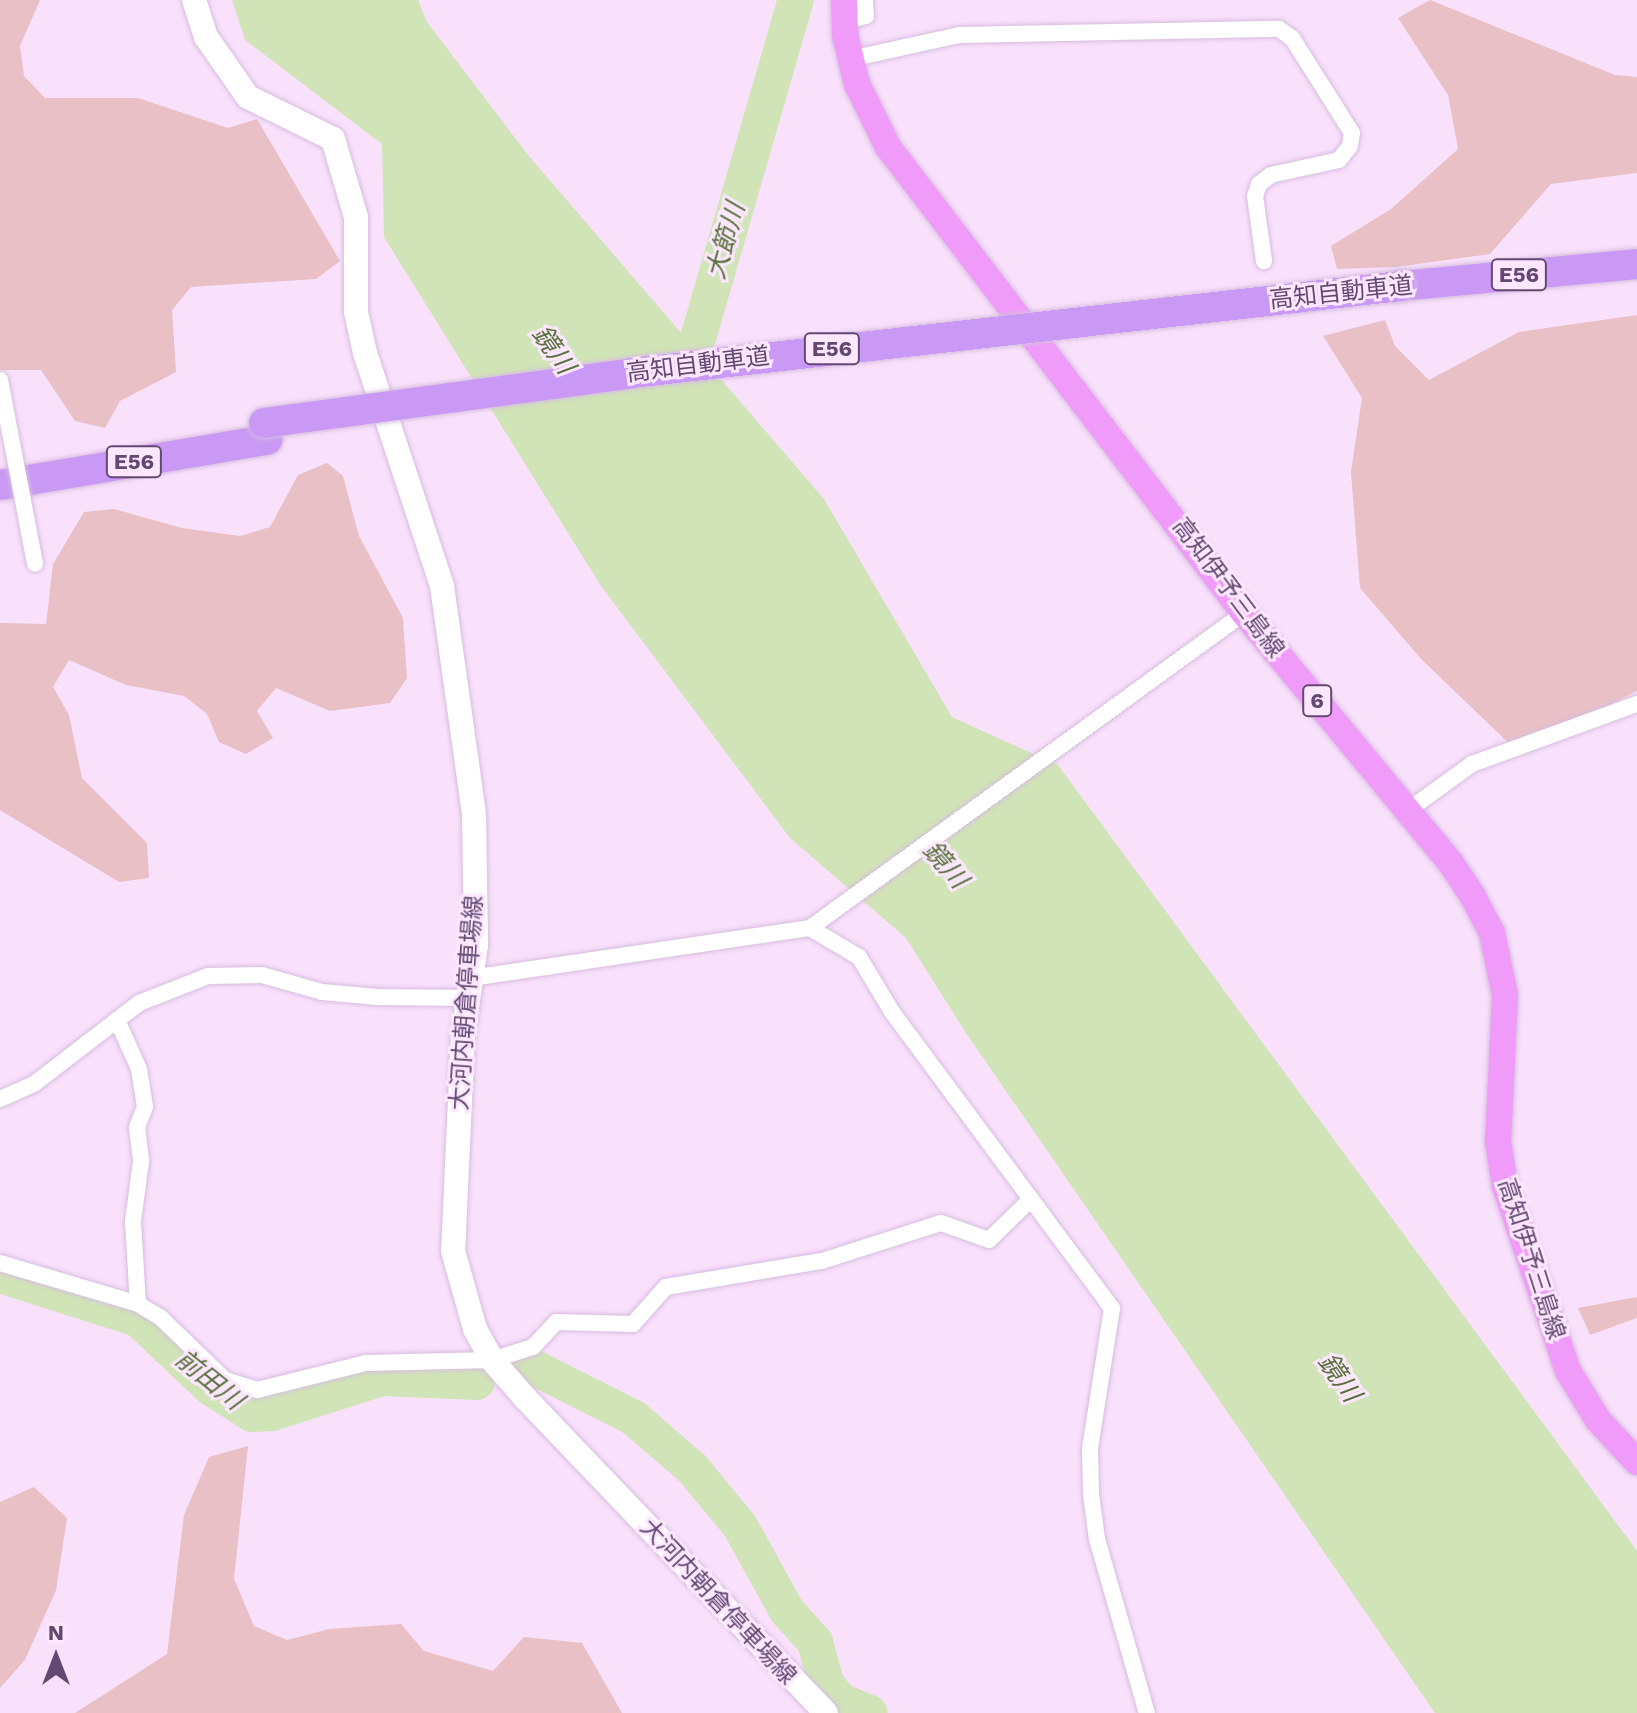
<!DOCTYPE html>
<meta charset="utf-8">
<style>
body{margin:0}
#map{position:relative;width:1637px;height:1713px;overflow:hidden;background:#f9e1fc;font-family:"Work Sans","Noto Sans JP",sans-serif}
div>[style]{position:absolute}
.green>*{inset:0;background:#e8c0c6}
.water>*{inset:0;background:#d1e4b7}
.river>*{height:36px;margin:-18px;padding:0 18px;transform-origin:18px;border-radius:18px;background:#d1e4b7}
.roads{filter:drop-shadow(0 0 2px #d7bddf) drop-shadow(0 0 2px #d7bddf)}
.minor>*{height:16px;margin:-8px;padding:0 8px;transform-origin:8px;border-radius:8px;background:#fff}
.secondary>*{height:24px;margin:-12px;padding:0 12px;transform-origin:12px;border-radius:12px;background:#fff}
.primary>*{height:26px;margin:-13px;padding:0 13px;transform-origin:13px;border-radius:13px;background:#f09af9}
.motorway>*{height:30px;margin:-15px;padding:0 15px;transform-origin:15px;border-radius:15px;background:#ca99f5}
.bridges{filter:drop-shadow(0 0 2px #d7bddf) drop-shadow(0 0 2px #d7bddf)}
.minor-bridge>*{height:16px;margin:-8px;padding:0 8px;transform-origin:8px;border-radius:8px;background:#fff}
.motorway-bridge>*{height:30px;margin:-15px;padding:0 15px;transform-origin:15px;border-radius:15px;background:#ca99f5}
span{translate:-50% -50%;white-space:nowrap;text-align:center;line-height:1.15;-webkit-text-stroke:6px #fce7ff;paint-order:stroke}
.shield-label span{padding:2px 6px;background:#fce7ff;border:2px solid;border-radius:6px;-webkit-text-stroke-width:0}
.shield-label{font-size:22px;color:#634972;font-weight:700}
.street-label{font-size:24px;color:#634972}
.water-label{font-size:26px;color:#59713a;font-style:italic}
.north{position:absolute;left:16px;top:1617px;width:80px;height:80px;-webkit-text-stroke:6px #fce7ff;paint-order:stroke;rotate:0deg;font-size:22px;font-weight:700;line-height:32px;text-align:center;color:#634972}
.north::after{content:'';display:block;margin:auto;width:28px;height:36px;background:#634972;clip-path:polygon(50% 0,100% 100%,50% 72%,0 100%)}
</style>
<div id="map">
<div class="green">
<div style="clip-path:polygon(0 0,40px 0,20px 46px,24px 76px,45px 98px,138px 98px,228px 128px,257px 119px,340px 261px,316px 279px,191px 287px,172px 310px,176px 372px,120px 401px,105px 428px,75px 421px,41px 370px,0 370px)"></div>
<div style="clip-path:polygon(1430px 0,1615px 75px,1637px 77px,1637px 173px,1551px 184px,1490px 254px,1396px 267px,1337px 269px,1331px 246px,1391px 209px,1458px 149px,1448px 95px,1398px 18px)"></div>
<div style="clip-path:polygon(1637px 315px,1637px 691px,1517px 751px,1422px 660px,1360px 588px,1351px 472px,1362px 398px,1323px 336px,1385px 320px,1395px 346px,1429px 380px,1519px 332px)"></div>
<div style="clip-path:polygon(327px 463px,343px 476px,359px 536px,403px 618px,407px 678px,390px 703px,330px 711px,276px 688px,257px 711px,273px 738px,246px 754px,219px 742px,207px 714px,184px 696px,126px 685px,69px 660px,53px 687px,69px 715px,82px 778px,147px 843px,149px 878px,119px 882px,0 810px,0 623px,46px 624px,53px 564px,84px 512px,114px 509px,182px 528px,240px 536px,270px 527px,298px 475px)"></div>
<div style="clip-path:polygon(1637px 1297px,1637px 1318px,1590px 1335px,1578px 1308px)"></div>
<div style="clip-path:polygon(248px 1446px,234px 1579px,254px 1626px,287px 1640px,329px 1629px,401px 1624px,424px 1651px,493px 1671px,524px 1637px,582px 1643px,622px 1713px,75px 1713px,167px 1654px,184px 1515px,209px 1457px)"></div>
<div style="clip-path:polygon(34px 1487px,67px 1518px,56px 1590px,25px 1660px,0 1688px,0 1502px)"></div>
</div>
<div class="water">
<div style="clip-path:polygon(232px 0,418px 0,427px 22px,528px 155px,824px 499px,952px 717px,1058px 765px,1637px 1551px,1637px 1713px,1435px 1713px,966px 1033px,906px 938px,790px 838px,601px 586px,384px 237px,382px 144px,245px 40px)"></div>
</div>
<div class="river">
<div style="left:675px;top:392px;width:62px;rotate:-67.2deg"></div>
<div style="left:699px;top:335px;width:349px;rotate:-73.9deg"></div>
<div style="left:0;top:1275px;width:145px;rotate:17.7deg"></div>
<div style="left:138px;top:1319px;width:99px;rotate:43.4deg"></div>
<div style="left:210px;top:1387px;width:50px;rotate:32.7deg"></div>
<div style="left:252px;top:1414px;width:20px;rotate:-3deg"></div>
<div style="left:272px;top:1413px;width:115px;rotate:-17.7deg"></div>
<div style="left:382px;top:1378px;width:95px;rotate:2.4deg"></div>
<div style="left:522px;top:1370px;width:17px"></div>
<div style="left:539px;top:1370px;width:106px;rotate:26.8deg"></div>
<div style="left:634px;top:1418px;width:77px;rotate:40.8deg"></div>
<div style="left:692px;top:1468px;width:75px;rotate:50.4deg"></div>
<div style="left:740px;top:1526px;width:97px;rotate:61.1deg"></div>
<div style="left:787px;top:1611px;width:42px;rotate:47.9deg"></div>
<div style="left:815px;top:1642px;width:42px;rotate:75deg"></div>
<div style="left:826px;top:1683px;width:23px;rotate:52deg"></div>
<div style="left:840px;top:1701px;width:32px;rotate:22deg"></div>
</div>
<div class="roads">
<div class="minor">
<div style="left:843px;top:22px;width:24px;rotate:-15deg"></div>
<div style="left:866px;top:16px;width:16px;rotate:-94deg"></div>
<div style="left:850px;top:59px;width:112px;rotate:-12.4deg"></div>
<div style="left:959px;top:35px;width:320px;rotate:-1.1deg"></div>
<div style="left:1279px;top:29px;width:16px;rotate:35deg"></div>
<div style="left:1292px;top:38px;width:112px;rotate:57.7deg"></div>
<div style="left:1352px;top:133px;width:13px;rotate:99deg"></div>
<div style="left:1350px;top:146px;width:18px;rotate:128deg"></div>
<div style="left:1339px;top:160px;width:70px;rotate:167.6deg"></div>
<div style="left:1271px;top:175px;width:15px;rotate:143deg"></div>
<div style="left:1259px;top:184px;width:13px;rotate:108deg"></div>
<div style="left:1255px;top:196px;width:66px;rotate:82.1deg"></div>
<div style="left:1407px;top:811px;width:80px;rotate:-35.9deg"></div>
<div style="left:1472px;top:764px;width:176px;rotate:-20deg"></div>
<div style="left:810px;top:928px;width:536px;rotate:-35.97deg"></div>
<div style="left:471px;top:978px;width:343px;rotate:-8.4deg"></div>
<div style="left:810px;top:928px;width:57px;rotate:30.6deg"></div>
<div style="left:859px;top:957px;width:64px;rotate:59deg"></div>
<div style="left:892px;top:1012px;width:369px;rotate:53.4deg"></div>
<div style="left:1112px;top:1308px;width:143px;rotate:98.9deg"></div>
<div style="left:1090px;top:1449px;width:45px;rotate:88.7deg"></div>
<div style="left:1091px;top:1494px;width:45px;rotate:82.4deg"></div>
<div style="left:1097px;top:1539px;width:181px;rotate:74deg"></div>
<div style="left:117px;top:1020px;width:54px;rotate:65.8deg"></div>
<div style="left:139px;top:1069px;width:38px;rotate:81deg"></div>
<div style="left:145px;top:1107px;width:22px;rotate:112deg"></div>
<div style="left:137px;top:1127px;width:35px;rotate:83deg"></div>
<div style="left:141px;top:1162px;width:60px;rotate:97.7deg"></div>
<div style="left:133px;top:1221px;width:83px;rotate:86.6deg"></div>
<div style="left:0;top:1099px;width:37px;rotate:-24deg"></div>
<div style="left:34px;top:1084px;width:133px;rotate:-37.6deg"></div>
<div style="left:139px;top:1003px;width:74px;rotate:-21.4deg"></div>
<div style="left:208px;top:976px;width:54px;rotate:-1.1deg"></div>
<div style="left:262px;top:975px;width:62px;rotate:15.8deg"></div>
<div style="left:322px;top:992px;width:56px;rotate:5.1deg"></div>
<div style="left:378px;top:997px;width:90px;rotate:0.6deg"></div>
<div style="left:0;top:1263px;width:144px;rotate:16.5deg"></div>
<div style="left:138px;top:1304px;width:26px;rotate:31deg"></div>
<div style="left:160px;top:1317px;width:91px;rotate:44.1deg"></div>
<div style="left:225px;top:1380px;width:34px;rotate:17deg"></div>
<div style="left:257px;top:1390px;width:112px;rotate:-13.9deg"></div>
<div style="left:366px;top:1363px;width:126px;rotate:-1.4deg"></div>
<div style="left:492px;top:1360px;width:43px;rotate:-17.6deg"></div>
<div style="left:533px;top:1347px;width:34px;rotate:-47deg"></div>
<div style="left:556px;top:1322px;width:77px;rotate:1.5deg"></div>
<div style="left:633px;top:1324px;width:50px;rotate:-48.3deg"></div>
<div style="left:666px;top:1287px;width:158px;rotate:-9.5deg"></div>
<div style="left:822px;top:1261px;width:125px;rotate:-17.7deg"></div>
<div style="left:941px;top:1223px;width:51px;rotate:19.5deg"></div>
<div style="left:989px;top:1240px;width:59px;rotate:-44.3deg"></div>
</div>
<div class="secondary">
<div style="left:194px;top:0;width:39px;rotate:72deg"></div>
<div style="left:206px;top:37px;width:73px;rotate:55deg"></div>
<div style="left:248px;top:97px;width:95px;rotate:26.3deg"></div>
<div style="left:333px;top:139px;width:81px;rotate:73.6deg"></div>
<div style="left:356px;top:217px;width:95px;rotate:90deg"></div>
<div style="left:356px;top:312px;width:42px;rotate:77.6deg"></div>
<div style="left:365px;top:353px;width:245px;rotate:71.7deg"></div>
<div style="left:442px;top:586px;width:230px;rotate:82deg"></div>
<div style="left:474px;top:814px;width:131px;rotate:89.1deg"></div>
<div style="left:476px;top:945px;width:90px;rotate:98.3deg"></div>
<div style="left:463px;top:1034px;width:217px;rotate:92.6deg"></div>
<div style="left:453px;top:1251px;width:81px;rotate:74.2deg"></div>
<div style="left:475px;top:1329px;width:35px;rotate:61deg"></div>
<div style="left:492px;top:1360px;width:52px;rotate:48.9deg"></div>
<div style="left:526px;top:1399px;width:434px;rotate:46.3deg"></div>
</div>
<div class="primary">
<div style="left:844px;top:0;width:35px;rotate:88deg"></div>
<div style="left:845px;top:35px;width:50px;rotate:76.2deg"></div>
<div style="left:857px;top:84px;width:70px;rotate:63.8deg"></div>
<div style="left:888px;top:147px;width:586px;rotate:52.62deg"></div>
<div style="left:1244px;top:613px;width:323px;rotate:50.4deg"></div>
<div style="left:1450px;top:862px;width:40px;rotate:56deg"></div>
<div style="left:1472px;top:895px;width:43px;rotate:62.2deg"></div>
<div style="left:1492px;top:933px;width:63px;rotate:78.2deg"></div>
<div style="left:1505px;top:995px;width:146px;rotate:92.7deg"></div>
<div style="left:1498px;top:1141px;width:46px;rotate:81.2deg"></div>
<div style="left:1505px;top:1186px;width:195px;rotate:71.2deg"></div>
<div style="left:1568px;top:1371px;width:57px;rotate:58.5deg"></div>
<div style="left:1598px;top:1420px;width:57px;rotate:47.1deg"></div>
</div>
<div class="motorway">
<div style="left:1400px;top:286px;width:238px;rotate:-5.3deg"></div>
<div style="left:0;top:485px;width:271px;rotate:-9.6deg"></div>
</div>
</div>
<div class="bridges">
<div class="minor-bridge">
<div style="left:0;top:380px;width:187px;rotate:79.2deg"></div>
</div>
<div class="motorway-bridge">
<div style="left:264px;top:423px;width:371px;rotate:-7.7deg"></div>
<div style="left:632px;top:373px;width:773px;rotate:-6.46deg"></div>
</div>
</div>
<div class="shield-label">
<span style="left:1519px;top:275px">E56</span>
<span style="left:832px;top:349px">E56</span>
<span style="left:134px;top:462px">E56</span>
<span style="left:1317px;top:701px">6</span>
</div>
<div class="street-label">
<span style="left:1341px;top:293px;rotate:-6deg">高知自動車道</span>
<span style="left:698px;top:365px;rotate:-7deg">高知自動車道</span>
<span style="left:1228px;top:588px;rotate:53deg">高知伊予三島線</span>
<span style="left:467px;top:1003px;rotate:-86deg">大河内朝倉停車場線</span>
<span style="left:1531px;top:1259px;rotate:72deg">高知伊予三島線</span>
<span style="left:718px;top:1602px;rotate:47deg">大河内朝倉停車場線</span>
</div>
<div class="water-label">
<span style="left:726px;top:241px;rotate:-74deg">大節川</span>
<span style="left:553px;top:350px;rotate:55deg">鏡川</span>
<span style="left:945px;top:865px;rotate:49deg">鏡川</span>
<span style="left:1339px;top:1378px;rotate:55deg">鏡川</span>
<span style="left:209px;top:1380px;rotate:39deg">前田川</span>
</div>
<div class="north">N</div>
</div>
